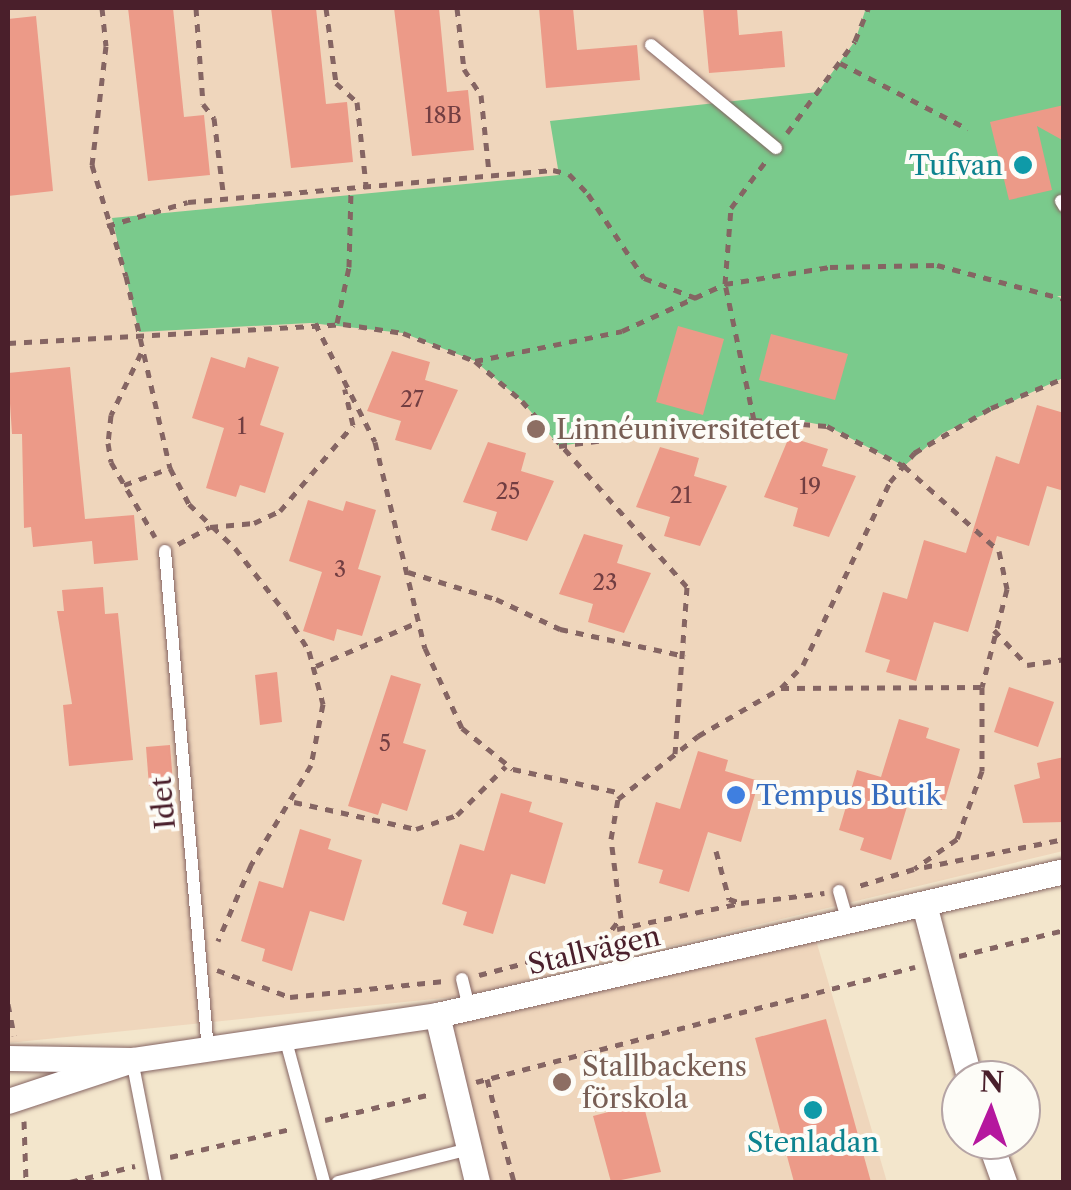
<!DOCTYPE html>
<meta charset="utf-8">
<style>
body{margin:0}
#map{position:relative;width:1071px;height:1190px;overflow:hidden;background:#f3e6cc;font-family:"Libre Caslon Text",serif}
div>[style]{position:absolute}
.built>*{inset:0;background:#efd6bc}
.green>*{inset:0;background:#7aca8c}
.building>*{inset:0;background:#ec9a88}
.path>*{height:5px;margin-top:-2.5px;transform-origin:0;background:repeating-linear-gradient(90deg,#856563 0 8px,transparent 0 16px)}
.roads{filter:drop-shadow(0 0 2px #856563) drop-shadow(0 0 2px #856563)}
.lane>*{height:12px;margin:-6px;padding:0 6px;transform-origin:6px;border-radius:6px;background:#fff}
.street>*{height:25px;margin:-12.5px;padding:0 12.5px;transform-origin:12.5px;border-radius:12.5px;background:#fff}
.dots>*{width:28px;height:28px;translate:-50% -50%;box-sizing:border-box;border:5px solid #fdfcf7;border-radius:50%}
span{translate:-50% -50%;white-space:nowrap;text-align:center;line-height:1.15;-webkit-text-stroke:8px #fdfcf7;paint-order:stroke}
.number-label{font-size:22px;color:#723e42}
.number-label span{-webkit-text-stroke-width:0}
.culture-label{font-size:28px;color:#0d838f}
.right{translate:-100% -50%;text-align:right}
.education-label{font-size:28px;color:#785e54}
.left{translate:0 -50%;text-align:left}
.shop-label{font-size:28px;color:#366cbe}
.street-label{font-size:28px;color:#4a1f2b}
.frame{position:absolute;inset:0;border:10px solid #4a1f2b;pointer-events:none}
.north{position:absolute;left:941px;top:1060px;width:100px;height:100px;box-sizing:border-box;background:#fdfcf7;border:2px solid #b5a4a5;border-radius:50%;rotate:2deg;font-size:28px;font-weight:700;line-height:40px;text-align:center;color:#4a1f2b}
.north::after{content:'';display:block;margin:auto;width:35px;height:45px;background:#b5179e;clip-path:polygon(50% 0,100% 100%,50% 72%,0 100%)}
</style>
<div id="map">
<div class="built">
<div style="clip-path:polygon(8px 8px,1063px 8px,1063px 851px,463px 996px,8px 1043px)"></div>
<div style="clip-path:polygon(813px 930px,887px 1182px,477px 1182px,437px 1015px)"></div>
</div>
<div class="green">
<div style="clip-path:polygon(866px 8px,1063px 8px,1064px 296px,1057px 296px,1063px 299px,1063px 378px,943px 433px,904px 466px,827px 426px,796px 420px,708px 424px,559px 446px,522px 401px,475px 361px,403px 333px,310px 323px,139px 332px,112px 218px,559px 175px,550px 121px,818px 92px,855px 41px)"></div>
</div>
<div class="building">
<div style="clip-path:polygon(128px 8px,173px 8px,184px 117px,204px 115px,210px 175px,148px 181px)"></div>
<div style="clip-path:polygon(271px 8px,316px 8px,326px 104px,347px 102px,353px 162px,291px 168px)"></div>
<div style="clip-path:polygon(394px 8px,439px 8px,447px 92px,468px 90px,474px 150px,412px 156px)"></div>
<div style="clip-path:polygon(539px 8px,573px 8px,577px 50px,637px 45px,640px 80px,546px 88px)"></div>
<div style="clip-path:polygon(703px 8px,737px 8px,739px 35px,782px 31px,785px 67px,709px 73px)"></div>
<div style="clip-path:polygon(36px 16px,53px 191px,8px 196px,8px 19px)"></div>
<div style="clip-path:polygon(1064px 105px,1064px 141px,1037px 126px,1052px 190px,1009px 200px,990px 122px)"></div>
<div style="clip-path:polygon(678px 326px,724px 339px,703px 415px,656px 402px)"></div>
<div style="clip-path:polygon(771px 334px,848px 354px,835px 400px,759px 380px)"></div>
<div style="clip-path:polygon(392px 351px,430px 362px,425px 380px,458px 390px,431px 450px,395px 440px,401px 421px,367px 411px)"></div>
<div style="clip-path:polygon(211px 357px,245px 368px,248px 357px,279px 367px,260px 425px,284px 433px,265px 493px,240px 485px,236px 497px,206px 488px,224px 428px,192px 418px)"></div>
<div style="clip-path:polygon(70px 367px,85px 519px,134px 515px,138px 560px,94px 564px,92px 541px,33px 547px,31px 527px,24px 528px,22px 434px,12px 434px,8px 373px)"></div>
<div style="clip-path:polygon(1037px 405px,1064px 413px,1064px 491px,1047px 486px,1029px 546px,997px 536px,968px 632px,934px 622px,916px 681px,886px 672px,890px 660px,865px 652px,883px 592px,907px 599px,924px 540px,966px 553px,996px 456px,1019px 464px)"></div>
<div style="clip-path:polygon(789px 437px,828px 449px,822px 466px,856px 476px,829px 537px,793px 526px,798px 508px,764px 497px)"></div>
<div style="clip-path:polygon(488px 442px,526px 453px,521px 471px,554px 481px,527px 541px,491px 530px,497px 512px,463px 502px)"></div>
<div style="clip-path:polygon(660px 447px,699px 458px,694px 476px,727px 486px,700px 546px,664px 536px,670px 517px,636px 507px)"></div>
<div style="clip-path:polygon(308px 500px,343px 511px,346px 501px,376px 510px,358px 569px,381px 576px,362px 636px,337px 629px,334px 641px,303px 631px,322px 572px,289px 561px)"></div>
<div style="clip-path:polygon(584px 534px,623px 545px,617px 563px,651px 573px,624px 633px,588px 622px,593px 604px,559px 594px)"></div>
<div style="clip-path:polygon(103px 587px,105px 614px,118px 613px,133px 760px,69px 766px,63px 705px,72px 704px,57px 611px,64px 611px,62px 590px)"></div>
<div style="clip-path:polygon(277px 672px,282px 722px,260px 725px,255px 675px)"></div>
<div style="clip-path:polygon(391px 675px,421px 684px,403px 743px,426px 750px,407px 811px,382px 803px,378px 815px,348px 806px)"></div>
<div style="clip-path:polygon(1009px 687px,1054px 702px,1038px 747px,994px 732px)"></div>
<div style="clip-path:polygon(899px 719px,929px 728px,926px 738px,960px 749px,942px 810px,909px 800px,891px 860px,860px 850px,864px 838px,839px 830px,857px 770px,881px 777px)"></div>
<div style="clip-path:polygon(170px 745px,173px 783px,149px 786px,146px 747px)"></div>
<div style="clip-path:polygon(698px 751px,728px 760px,725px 771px,759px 781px,741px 842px,708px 832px,689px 892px,659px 883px,663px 870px,638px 863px,656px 802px,680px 809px)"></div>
<div style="clip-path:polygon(1064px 757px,1064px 822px,1023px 823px,1014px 785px,1040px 778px,1037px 763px)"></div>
<div style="clip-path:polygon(501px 793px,532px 802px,529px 812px,563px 823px,545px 884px,511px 874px,493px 934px,463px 925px,467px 912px,442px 904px,460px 844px,484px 851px)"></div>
<div style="clip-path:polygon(300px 829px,331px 839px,328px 849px,362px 860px,344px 921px,310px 911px,292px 971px,262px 961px,265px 949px,241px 941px,259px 881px,283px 888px)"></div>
<div style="clip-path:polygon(826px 1019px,871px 1182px,794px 1182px,755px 1038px)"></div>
<div style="clip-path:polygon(643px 1103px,661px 1172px,611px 1182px,593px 1116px)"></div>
</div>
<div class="path">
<div style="left:102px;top:8px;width:38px;rotate:84deg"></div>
<div style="left:106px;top:46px;width:120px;rotate:96.7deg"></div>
<div style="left:92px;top:165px;width:116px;rotate:73deg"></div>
<div style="left:126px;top:276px;width:197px;rotate:77.1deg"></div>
<div style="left:170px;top:468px;width:41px;rotate:62.2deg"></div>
<div style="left:189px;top:504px;width:64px;rotate:43.7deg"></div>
<div style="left:235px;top:548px;width:81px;rotate:52deg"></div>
<div style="left:285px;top:612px;width:46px;rotate:58.4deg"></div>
<div style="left:309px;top:651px;width:55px;rotate:75.2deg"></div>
<div style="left:323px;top:704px;width:62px;rotate:101.1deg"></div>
<div style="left:311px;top:765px;width:117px;rotate:121deg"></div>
<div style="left:251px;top:865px;width:83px;rotate:113.5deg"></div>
<div style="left:196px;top:8px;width:96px;rotate:85.8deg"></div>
<div style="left:203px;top:104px;width:18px;rotate:52deg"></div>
<div style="left:214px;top:118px;width:82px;rotate:83deg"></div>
<div style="left:326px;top:8px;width:76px;rotate:82.4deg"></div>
<div style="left:336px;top:83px;width:28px;rotate:42deg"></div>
<div style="left:357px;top:102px;width:83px;rotate:83.8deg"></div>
<div style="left:457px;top:8px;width:61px;rotate:83.5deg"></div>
<div style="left:464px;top:69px;width:31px;rotate:57deg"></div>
<div style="left:481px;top:95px;width:78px;rotate:84.1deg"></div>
<div style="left:840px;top:63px;width:144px;rotate:27.3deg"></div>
<div style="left:787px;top:133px;width:114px;rotate:-53.5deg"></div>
<div style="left:855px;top:41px;width:35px;rotate:-68deg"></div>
<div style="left:107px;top:226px;width:84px;rotate:-16.5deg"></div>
<div style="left:188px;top:202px;width:366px;rotate:-5deg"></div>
<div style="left:553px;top:170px;width:16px;rotate:14deg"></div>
<div style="left:569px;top:174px;width:28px;rotate:46deg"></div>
<div style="left:588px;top:194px;width:101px;rotate:56.3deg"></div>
<div style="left:644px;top:278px;width:56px;rotate:21deg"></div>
<div style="left:315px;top:323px;width:133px;rotate:63.2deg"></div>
<div style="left:375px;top:442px;width:212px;rotate:76.4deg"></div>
<div style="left:425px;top:648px;width:88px;rotate:65.2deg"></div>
<div style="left:462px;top:728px;width:65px;rotate:38.8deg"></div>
<div style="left:513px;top:769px;width:111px;rotate:12.5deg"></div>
<div style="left:337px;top:323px;width:57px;rotate:-77.9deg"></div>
<div style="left:349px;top:267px;width:79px;rotate:-88.5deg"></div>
<div style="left:8px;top:343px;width:336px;rotate:-3.2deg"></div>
<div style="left:343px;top:324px;width:61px;rotate:8.5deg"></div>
<div style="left:403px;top:333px;width:77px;rotate:21.3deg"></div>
<div style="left:475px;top:361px;width:62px;rotate:40.4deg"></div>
<div style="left:522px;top:401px;width:249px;rotate:48.4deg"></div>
<div style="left:687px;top:587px;width:167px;rotate:94.1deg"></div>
<div style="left:141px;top:353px;width:69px;rotate:115.8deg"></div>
<div style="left:111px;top:415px;width:28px;rotate:96deg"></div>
<div style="left:108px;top:443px;width:19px;rotate:81deg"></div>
<div style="left:111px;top:462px;width:87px;rotate:59.6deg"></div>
<div style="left:475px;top:361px;width:150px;rotate:-11.5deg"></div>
<div style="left:622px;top:331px;width:113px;rotate:-24.5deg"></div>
<div style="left:725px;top:284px;width:76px;rotate:-85.5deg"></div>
<div style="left:731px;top:208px;width:57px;rotate:-53.5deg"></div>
<div style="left:754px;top:420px;width:139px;rotate:-102deg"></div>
<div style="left:725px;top:284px;width:106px;rotate:-9.2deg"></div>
<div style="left:830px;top:267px;width:107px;rotate:-1.1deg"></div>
<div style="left:937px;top:265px;width:131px;rotate:15deg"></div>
<div style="left:559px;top:446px;width:197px;rotate:-7.6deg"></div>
<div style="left:754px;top:420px;width:73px;rotate:4.7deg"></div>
<div style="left:827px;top:426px;width:87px;rotate:27.5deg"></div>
<div style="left:904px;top:466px;width:127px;rotate:41.8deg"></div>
<div style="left:999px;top:551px;width:39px;rotate:78deg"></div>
<div style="left:1007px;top:589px;width:101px;rotate:104.3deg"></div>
<div style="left:982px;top:687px;width:84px;rotate:90deg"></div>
<div style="left:982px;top:771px;width:72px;rotate:110.2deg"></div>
<div style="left:957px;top:839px;width:52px;rotate:145.1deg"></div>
<div style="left:914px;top:869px;width:62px;rotate:163deg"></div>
<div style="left:124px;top:485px;width:49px;rotate:-20.3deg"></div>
<div style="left:178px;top:544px;width:36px;rotate:-28deg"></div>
<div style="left:210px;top:527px;width:44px;rotate:-5.2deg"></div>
<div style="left:254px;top:523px;width:29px;rotate:-25deg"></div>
<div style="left:280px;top:511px;width:113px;rotate:-49.7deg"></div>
<div style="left:353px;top:425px;width:37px;rotate:-103deg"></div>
<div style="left:408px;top:572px;width:92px;rotate:17.1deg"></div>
<div style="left:496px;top:599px;width:71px;rotate:25.1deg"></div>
<div style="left:560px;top:629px;width:128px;rotate:12.2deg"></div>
<div style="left:994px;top:630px;width:48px;rotate:46.7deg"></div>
<div style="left:1027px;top:665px;width:37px;rotate:-9deg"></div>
<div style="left:316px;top:666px;width:111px;rotate:-23.3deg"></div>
<div style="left:781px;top:688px;width:201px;rotate:-0.3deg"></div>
<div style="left:294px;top:802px;width:125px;rotate:12.5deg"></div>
<div style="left:416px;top:829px;width:43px;rotate:-18.9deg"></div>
<div style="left:457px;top:815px;width:69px;rotate:-45deg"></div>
<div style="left:716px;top:851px;width:50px;rotate:74.8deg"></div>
<div style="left:729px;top:899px;width:13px;rotate:18deg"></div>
<div style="left:741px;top:903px;width:84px;rotate:-6.9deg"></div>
<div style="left:924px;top:867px;width:143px;rotate:-11.3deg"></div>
<div style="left:617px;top:929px;width:123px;rotate:-11.8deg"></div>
<div style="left:579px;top:951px;width:25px;rotate:-21deg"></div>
<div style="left:602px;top:942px;width:31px;rotate:-52deg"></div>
<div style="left:621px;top:918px;width:80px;rotate:-97.2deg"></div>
<div style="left:611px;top:839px;width:41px;rotate:-80.1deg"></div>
<div style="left:618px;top:799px;width:102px;rotate:-38.2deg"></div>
<div style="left:698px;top:736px;width:96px;rotate:-30deg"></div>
<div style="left:781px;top:688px;width:32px;rotate:-46deg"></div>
<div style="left:803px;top:665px;width:203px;rotate:-64.6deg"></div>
<div style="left:890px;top:482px;width:38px;rotate:-50deg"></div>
<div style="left:914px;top:453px;width:89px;rotate:-30.3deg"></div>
<div style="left:991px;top:408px;width:79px;rotate:-22.3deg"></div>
<div style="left:959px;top:956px;width:108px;rotate:-13.9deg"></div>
<div style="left:217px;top:970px;width:78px;rotate:20.3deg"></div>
<div style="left:290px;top:997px;width:155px;rotate:-5.9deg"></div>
<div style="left:479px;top:975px;width:102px;rotate:-14.7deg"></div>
<div style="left:8px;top:1004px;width:32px;rotate:79deg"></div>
<div style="left:487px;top:1079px;width:106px;rotate:75.3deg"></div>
<div style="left:476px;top:1082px;width:454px;rotate:-14.7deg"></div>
<div style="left:325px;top:1120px;width:109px;rotate:-13.8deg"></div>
<div style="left:24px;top:1121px;width:61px;rotate:88.1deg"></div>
<div style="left:170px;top:1157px;width:123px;rotate:-13.1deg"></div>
<div style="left:70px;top:1182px;width:67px;rotate:-13.8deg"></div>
</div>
<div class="roads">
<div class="lane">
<div style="left:651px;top:45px;width:162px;rotate:39.5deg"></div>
<div style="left:1061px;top:201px;width:6px;rotate:59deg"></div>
<div style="left:165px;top:551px;width:502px;rotate:85.08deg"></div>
<div style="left:839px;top:891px;width:32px;rotate:74deg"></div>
<div style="left:462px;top:979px;width:30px;rotate:76deg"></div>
<div style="left:286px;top:1041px;width:146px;rotate:74.9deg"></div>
<div style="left:132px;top:1060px;width:124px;rotate:78.9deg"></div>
<div style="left:338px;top:1182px;width:135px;rotate:-14.1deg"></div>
</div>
<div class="street">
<div style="left:924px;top:904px;width:182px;rotate:75.4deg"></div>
<div style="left:437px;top:1015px;width:172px;rotate:76.5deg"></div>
<div style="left:8px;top:1058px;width:124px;rotate:0.9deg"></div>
<div style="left:132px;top:1060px;width:308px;rotate:-8.4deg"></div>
<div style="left:437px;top:1015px;width:643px;rotate:-12.93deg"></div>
<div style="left:8px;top:1101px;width:131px;rotate:-18.3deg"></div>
<div style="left:989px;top:1140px;width:45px;rotate:70.3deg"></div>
</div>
</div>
<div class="dots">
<div style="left:1023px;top:165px;background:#0f9aa8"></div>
<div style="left:536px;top:429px;background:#8d6e63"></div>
<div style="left:736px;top:795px;background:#3f7fe0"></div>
<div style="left:562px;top:1082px;background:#8d6e63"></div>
<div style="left:813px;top:1110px;background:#0f9aa8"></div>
</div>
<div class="number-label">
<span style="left:443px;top:116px">18B</span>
<span style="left:412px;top:400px">27</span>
<span style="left:242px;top:427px">1</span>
<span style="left:810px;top:487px">19</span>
<span style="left:508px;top:492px">25</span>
<span style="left:681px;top:496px">21</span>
<span style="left:340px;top:570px">3</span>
<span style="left:605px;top:583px">23</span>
<span style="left:385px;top:744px">5</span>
</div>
<div class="culture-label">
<span class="right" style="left:1003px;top:165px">Tufvan</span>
<span style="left:813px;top:1142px">Stenladan</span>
</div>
<div class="education-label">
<span class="left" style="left:556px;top:429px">Linnéuniversitetet</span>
<span class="left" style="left:582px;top:1082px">Stallbackens<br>förskola</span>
</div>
<div class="shop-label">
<span class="left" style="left:756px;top:795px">Tempus Butik</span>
</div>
<div class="street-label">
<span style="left:163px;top:803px;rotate:-95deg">Idet</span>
<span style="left:594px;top:950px;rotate:-13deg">Stallvägen</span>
</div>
<div class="frame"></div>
<div class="north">N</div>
</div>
